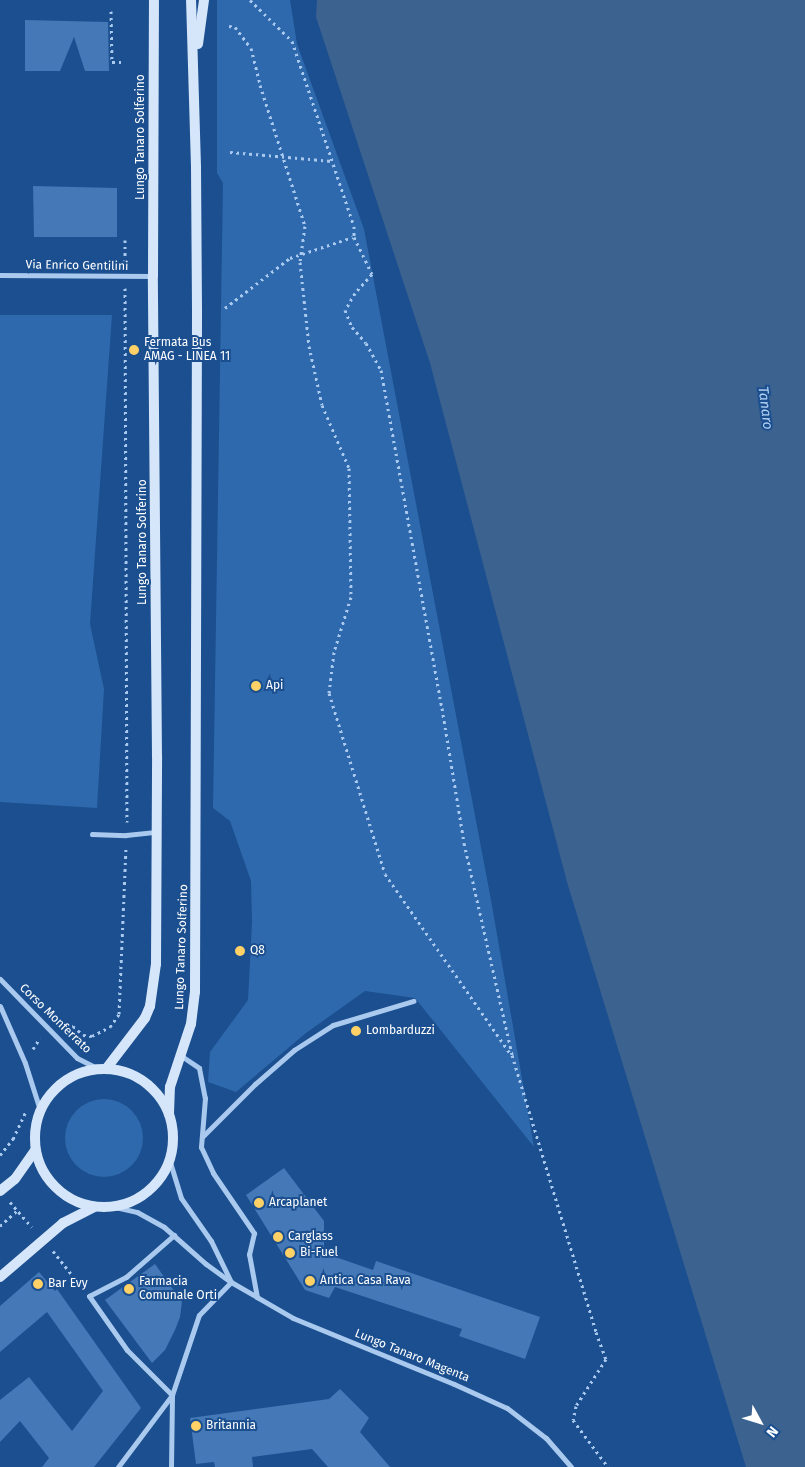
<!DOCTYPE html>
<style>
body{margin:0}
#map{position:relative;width:805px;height:1467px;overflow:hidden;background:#1b4f8f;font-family:"Fira Sans",sans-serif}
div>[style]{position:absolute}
.green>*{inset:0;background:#2e69ad}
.round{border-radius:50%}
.water>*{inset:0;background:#3c6290}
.building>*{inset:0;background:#4478b7}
.path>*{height:3px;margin-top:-1.5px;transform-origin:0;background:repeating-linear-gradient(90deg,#a9c9ee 0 2.5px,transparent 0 6.5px)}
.street>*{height:5px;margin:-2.5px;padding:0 2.5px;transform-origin:2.5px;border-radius:2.5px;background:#a9c9ee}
.secondary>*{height:10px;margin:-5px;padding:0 5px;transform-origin:5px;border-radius:5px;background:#d6e6fa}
.secondary>.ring{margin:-5px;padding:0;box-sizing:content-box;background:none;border:10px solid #d6e6fa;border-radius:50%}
.dots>*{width:14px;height:14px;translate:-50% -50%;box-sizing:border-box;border:2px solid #1b4f8f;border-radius:50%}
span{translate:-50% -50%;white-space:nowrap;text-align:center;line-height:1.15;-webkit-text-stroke:4px #1b4f8f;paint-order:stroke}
.street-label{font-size:12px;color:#fff}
.poi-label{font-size:12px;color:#fff}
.left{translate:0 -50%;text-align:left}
.water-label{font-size:14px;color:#b5d3f5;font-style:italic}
.north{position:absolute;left:735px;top:1397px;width:50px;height:50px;-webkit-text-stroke:4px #1b4f8f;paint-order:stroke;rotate:129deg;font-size:14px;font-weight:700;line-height:20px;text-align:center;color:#fff}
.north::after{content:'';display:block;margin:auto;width:18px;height:22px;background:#fff;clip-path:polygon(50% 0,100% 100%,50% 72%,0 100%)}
</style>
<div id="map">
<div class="green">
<div style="clip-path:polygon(217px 0,290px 0,297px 44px,364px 229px,491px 900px,534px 1147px,415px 998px,365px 991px,306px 1033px,236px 1092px,208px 1082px,210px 1052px,248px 1000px,252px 922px,251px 881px,230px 821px,213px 808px,223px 183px,217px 173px)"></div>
<div style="clip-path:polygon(0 315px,112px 315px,90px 624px,104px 689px,97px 808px,0 802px)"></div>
<div class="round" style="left:65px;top:1099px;width:78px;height:78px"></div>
</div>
<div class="water">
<div style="clip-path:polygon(317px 0,805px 0,805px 1467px,746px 1467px,567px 882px,430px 363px,316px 17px)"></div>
</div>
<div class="building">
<div style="clip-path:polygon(25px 20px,108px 22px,109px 71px,85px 71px,74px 37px,60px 71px,25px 71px)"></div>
<div style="clip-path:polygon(33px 186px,117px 188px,117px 237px,34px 237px)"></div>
<div style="clip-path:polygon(284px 1168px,324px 1221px,324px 1253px,373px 1270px,376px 1261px,540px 1317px,525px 1359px,459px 1336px,462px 1329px,335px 1287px,329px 1298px,305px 1290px,246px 1195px)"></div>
<div style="clip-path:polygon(155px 1264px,182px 1302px,180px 1317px,175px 1330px,165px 1350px,152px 1363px,105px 1300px)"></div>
<div style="clip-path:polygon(39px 1272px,55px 1291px,57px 1289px,141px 1408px,94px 1467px,42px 1467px,49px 1458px,20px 1421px,0 1442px,0 1400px,29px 1377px,72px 1431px,103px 1391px,47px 1312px,0 1352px,0 1306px)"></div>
<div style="clip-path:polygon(340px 1389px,369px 1418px,360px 1432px,390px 1467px,328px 1467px,312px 1449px,252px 1457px,253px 1467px,215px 1467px,214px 1462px,196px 1464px,190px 1418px,329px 1399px)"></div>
</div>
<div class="path">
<div style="left:250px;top:0;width:59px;rotate:44.3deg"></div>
<div style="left:292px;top:41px;width:195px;rotate:71.5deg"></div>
<div style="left:354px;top:226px;width:11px;rotate:90deg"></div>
<div style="left:354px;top:237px;width:41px;rotate:64.1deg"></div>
<div style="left:372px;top:274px;width:25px;rotate:132deg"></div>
<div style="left:355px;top:293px;width:20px;rotate:120deg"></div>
<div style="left:345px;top:310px;width:18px;rotate:68deg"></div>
<div style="left:352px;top:327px;width:21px;rotate:49deg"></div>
<div style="left:366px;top:343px;width:31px;rotate:61deg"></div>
<div style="left:381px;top:370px;width:343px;rotate:79.8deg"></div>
<div style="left:442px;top:708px;width:137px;rotate:80.7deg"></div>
<div style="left:464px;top:843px;width:217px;rotate:77.2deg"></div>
<div style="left:512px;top:1055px;width:289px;rotate:73.1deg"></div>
<div style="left:596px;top:1332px;width:29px;rotate:70deg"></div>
<div style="left:606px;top:1359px;width:56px;rotate:122.6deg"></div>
<div style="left:576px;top:1406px;width:14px;rotate:102deg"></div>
<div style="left:573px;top:1420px;width:59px;rotate:53.3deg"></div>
<div style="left:111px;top:11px;width:51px;rotate:88.9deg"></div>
<div style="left:112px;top:62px;width:13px"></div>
<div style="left:229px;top:26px;width:6px;rotate:9deg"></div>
<div style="left:235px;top:27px;width:26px;rotate:53deg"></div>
<div style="left:251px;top:48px;width:38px;rotate:76deg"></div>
<div style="left:260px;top:85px;width:148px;rotate:72.3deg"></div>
<div style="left:305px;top:226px;width:36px;rotate:98deg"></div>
<div style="left:300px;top:262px;width:84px;rotate:83.9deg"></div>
<div style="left:309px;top:346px;width:60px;rotate:77.6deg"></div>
<div style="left:322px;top:405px;width:69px;rotate:66.8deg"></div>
<div style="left:349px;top:468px;width:129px;rotate:89.1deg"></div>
<div style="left:351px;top:597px;width:58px;rotate:107.2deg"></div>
<div style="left:334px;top:652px;width:41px;rotate:97deg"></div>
<div style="left:329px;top:693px;width:189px;rotate:72.8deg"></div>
<div style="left:385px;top:874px;width:218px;rotate:55.1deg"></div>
<div style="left:230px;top:152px;width:102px;rotate:5deg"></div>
<div style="left:125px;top:240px;width:22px;rotate:90deg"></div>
<div style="left:125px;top:288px;width:534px;rotate:89.79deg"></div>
<div style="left:225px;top:308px;width:82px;rotate:-37.6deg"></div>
<div style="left:290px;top:258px;width:66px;rotate:-18.4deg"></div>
<div style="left:66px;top:1027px;width:7px;rotate:-8deg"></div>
<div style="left:73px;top:1026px;width:13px;rotate:42deg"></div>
<div style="left:83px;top:1035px;width:9px;rotate:6deg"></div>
<div style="left:92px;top:1036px;width:20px;rotate:-27deg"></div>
<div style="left:110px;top:1027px;width:16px;rotate:-55deg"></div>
<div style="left:119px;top:1014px;width:166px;rotate:-87.6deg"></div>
<div style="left:33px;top:1049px;width:13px;rotate:-58deg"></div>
<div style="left:0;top:1155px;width:21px;rotate:-51deg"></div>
<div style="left:13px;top:1139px;width:31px;rotate:-65deg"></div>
<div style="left:10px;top:1202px;width:33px;rotate:49deg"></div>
<div style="left:0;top:1226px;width:24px;rotate:-42deg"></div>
<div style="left:53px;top:1251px;width:43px;rotate:51.5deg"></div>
</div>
<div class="street">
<div style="left:0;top:275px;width:153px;rotate:0.4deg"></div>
<div style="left:92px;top:834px;width:34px;rotate:2deg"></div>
<div style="left:126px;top:835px;width:30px;rotate:-6deg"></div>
<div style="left:0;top:979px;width:110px;rotate:45.7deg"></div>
<div style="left:77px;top:1058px;width:25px;rotate:27deg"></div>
<div style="left:0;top:1006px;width:62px;rotate:66.3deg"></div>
<div style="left:25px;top:1063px;width:49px;rotate:72.3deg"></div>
<div style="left:180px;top:1055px;width:23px;rotate:34deg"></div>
<div style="left:199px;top:1068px;width:31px;rotate:79deg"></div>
<div style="left:205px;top:1098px;width:49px;rotate:94.7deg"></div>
<div style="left:201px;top:1147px;width:29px;rotate:65deg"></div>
<div style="left:213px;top:1173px;width:73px;rotate:55.7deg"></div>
<div style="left:254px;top:1233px;width:22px;rotate:103deg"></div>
<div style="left:249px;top:1254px;width:44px;rotate:79.5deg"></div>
<div style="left:202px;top:1137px;width:75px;rotate:-45deg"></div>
<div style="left:255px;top:1084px;width:52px;rotate:-41.1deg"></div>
<div style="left:294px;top:1050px;width:46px;rotate:-32.7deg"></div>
<div style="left:333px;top:1025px;width:84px;rotate:-16.7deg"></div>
<div style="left:115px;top:1207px;width:23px;rotate:13deg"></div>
<div style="left:137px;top:1212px;width:31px;rotate:29deg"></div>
<div style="left:164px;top:1227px;width:56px;rotate:41.4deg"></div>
<div style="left:206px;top:1264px;width:31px;rotate:36deg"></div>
<div style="left:231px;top:1282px;width:46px;rotate:-116deg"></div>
<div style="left:211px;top:1241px;width:52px;rotate:-124.9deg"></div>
<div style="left:181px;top:1198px;width:39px;rotate:-107deg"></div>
<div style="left:172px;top:1395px;width:64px;rotate:-135deg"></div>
<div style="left:127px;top:1350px;width:66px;rotate:-125.1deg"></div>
<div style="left:89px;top:1296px;width:42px;rotate:-27.2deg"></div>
<div style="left:126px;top:1277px;width:64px;rotate:-41.2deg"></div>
<div style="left:118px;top:1467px;width:90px;rotate:-53.1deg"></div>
<div style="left:171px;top:1467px;width:72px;rotate:-89.2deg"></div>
<div style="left:172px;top:1395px;width:84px;rotate:-71.4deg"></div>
<div style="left:199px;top:1315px;width:46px;rotate:-45.9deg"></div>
<div style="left:231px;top:1282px;width:72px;rotate:30.1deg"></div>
<div style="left:293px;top:1318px;width:174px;rotate:22.3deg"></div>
<div style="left:454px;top:1384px;width:58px;rotate:24.4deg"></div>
<div style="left:507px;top:1408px;width:49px;rotate:37.6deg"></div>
<div style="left:546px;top:1438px;width:38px;rotate:49deg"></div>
</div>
<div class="secondary">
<div style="left:198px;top:44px;width:44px;rotate:-82.2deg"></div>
<div class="ring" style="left:35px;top:1069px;width:128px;height:128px"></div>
<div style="left:106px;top:1069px;width:64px;rotate:-52.6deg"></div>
<div style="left:145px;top:1018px;width:13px;rotate:-67deg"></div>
<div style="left:150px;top:1006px;width:42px;rotate:-81.9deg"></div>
<div style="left:156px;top:964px;width:208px;rotate:-89.7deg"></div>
<div style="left:157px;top:756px;width:480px;rotate:-90.5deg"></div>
<div style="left:153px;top:276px;width:276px;rotate:-89.8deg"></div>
<div style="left:169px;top:1114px;width:27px;rotate:-88deg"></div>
<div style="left:170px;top:1087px;width:66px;rotate:-71.6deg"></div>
<div style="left:191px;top:1024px;width:32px;rotate:-83deg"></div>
<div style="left:195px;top:992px;width:682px;rotate:-89.83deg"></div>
<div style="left:197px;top:310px;width:143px;rotate:-90.4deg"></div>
<div style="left:196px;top:167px;width:167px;rotate:-91.7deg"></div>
<div style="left:0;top:1191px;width:19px;rotate:-39deg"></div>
<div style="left:15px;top:1179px;width:35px;rotate:-55deg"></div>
<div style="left:0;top:1277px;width:83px;rotate:-40.6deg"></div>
<div style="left:63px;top:1223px;width:35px;rotate:-27deg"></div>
</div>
<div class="dots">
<div style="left:134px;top:350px;background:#ffd166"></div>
<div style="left:256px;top:686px;background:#ffd166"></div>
<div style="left:240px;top:951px;background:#ffd166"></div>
<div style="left:356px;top:1031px;background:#ffd166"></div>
<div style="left:259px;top:1203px;background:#ffd166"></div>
<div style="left:278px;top:1237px;background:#ffd166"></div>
<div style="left:290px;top:1253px;background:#ffd166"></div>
<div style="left:310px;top:1281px;background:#ffd166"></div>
<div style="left:38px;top:1284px;background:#ffd166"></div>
<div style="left:129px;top:1289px;background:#ffd166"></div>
<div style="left:196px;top:1426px;background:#ffd166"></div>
</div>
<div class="street-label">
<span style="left:141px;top:137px;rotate:-90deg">Lungo Tanaro Solferino</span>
<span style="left:77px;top:266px;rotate:1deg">Via Enrico Gentilini</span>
<span style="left:143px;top:542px;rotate:-90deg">Lungo Tanaro Solferino</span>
<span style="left:182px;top:947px;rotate:-88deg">Lungo Tanaro Solferino</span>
<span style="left:55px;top:1019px;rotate:44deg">Corso Monferrato</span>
<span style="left:412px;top:1356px;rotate:22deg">Lungo Tanaro Magenta</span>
</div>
<div class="poi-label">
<span class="left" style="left:144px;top:350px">Fermata Bus<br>AMAG - LINEA 11</span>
<span class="left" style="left:266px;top:686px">Api</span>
<span class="left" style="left:250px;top:951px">Q8</span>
<span class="left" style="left:366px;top:1031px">Lombarduzzi</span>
<span class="left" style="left:269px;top:1203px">Arcaplanet</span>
<span class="left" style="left:288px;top:1237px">Carglass</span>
<span class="left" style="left:300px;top:1253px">Bi-Fuel</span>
<span class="left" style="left:320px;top:1281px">Antica Casa Rava</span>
<span class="left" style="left:139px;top:1289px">Farmacia<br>Comunale Orti</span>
<span class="left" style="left:48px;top:1284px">Bar Evy</span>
<span class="left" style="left:206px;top:1426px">Britannia</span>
</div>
<div class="water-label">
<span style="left:765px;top:408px;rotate:83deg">Tanaro</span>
</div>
<div class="north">N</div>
</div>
